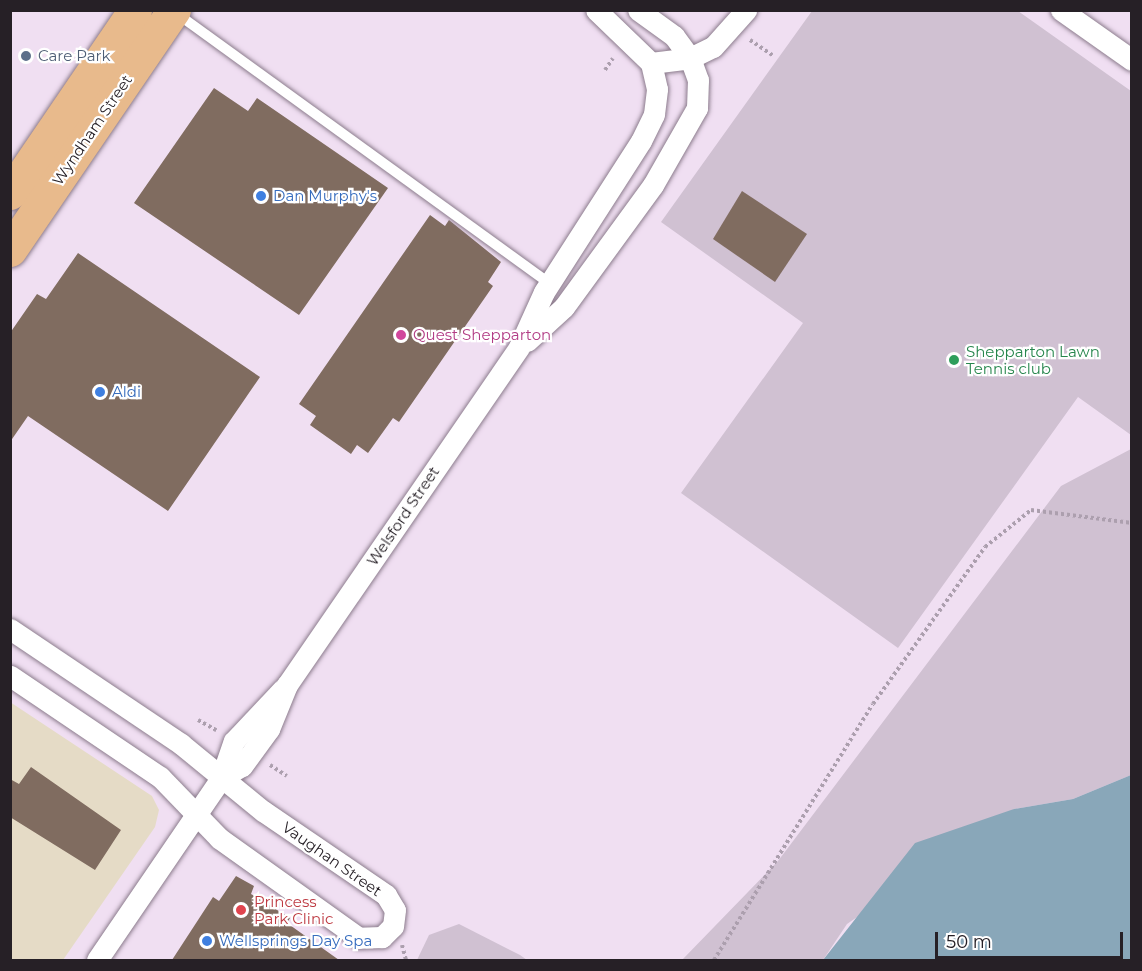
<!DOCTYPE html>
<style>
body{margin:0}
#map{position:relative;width:1142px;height:971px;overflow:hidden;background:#f0dff2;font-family:Montserrat,sans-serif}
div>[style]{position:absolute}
.commercial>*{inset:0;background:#e5dbc6}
.green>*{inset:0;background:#d0c1d2}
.water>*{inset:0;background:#89a7b9}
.building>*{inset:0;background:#806c60}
.path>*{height:4px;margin-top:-2px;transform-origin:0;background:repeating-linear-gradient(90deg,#ac9fae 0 3px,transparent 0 6px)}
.roads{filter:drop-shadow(0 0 2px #8c7c8d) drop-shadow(0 0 2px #8c7c8d)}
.service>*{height:10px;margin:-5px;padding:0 5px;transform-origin:5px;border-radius:5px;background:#fff}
.minor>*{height:21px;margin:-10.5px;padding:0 10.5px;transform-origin:10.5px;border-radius:10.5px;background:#fff}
.trunk>*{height:33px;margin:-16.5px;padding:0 16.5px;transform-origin:16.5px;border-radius:16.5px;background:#e8ba8c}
.dots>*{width:16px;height:16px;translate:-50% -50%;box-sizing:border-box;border:3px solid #fff;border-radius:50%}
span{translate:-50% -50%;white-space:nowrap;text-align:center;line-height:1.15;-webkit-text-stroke:4.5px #fff;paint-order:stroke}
.service-label{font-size:15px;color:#4e5e75}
.left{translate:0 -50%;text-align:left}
.street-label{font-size:15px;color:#262026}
.shop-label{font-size:15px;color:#366cbe}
.hotel-label{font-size:15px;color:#b23c85}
.leisure-label{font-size:15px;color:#27864d}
.health-label{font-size:15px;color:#be3a42}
.frame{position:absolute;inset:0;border:12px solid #262026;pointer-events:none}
.scale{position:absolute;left:935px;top:932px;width:188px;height:27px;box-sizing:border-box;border:3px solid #262026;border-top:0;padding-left:8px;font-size:18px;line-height:21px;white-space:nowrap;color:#262026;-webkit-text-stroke:4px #fff;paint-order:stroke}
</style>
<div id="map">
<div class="commercial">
<div style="clip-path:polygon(10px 702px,152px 796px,159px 810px,155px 827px,63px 960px,11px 960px)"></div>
</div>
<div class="green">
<div style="clip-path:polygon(812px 11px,1018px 11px,1131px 91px,1131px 435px,1078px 397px,898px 648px,681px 493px,803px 323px,661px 222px)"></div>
<div style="clip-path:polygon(1131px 449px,1131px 775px,1073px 799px,1014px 809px,847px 924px,823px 960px,682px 960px,778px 861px,1061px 486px)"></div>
<div style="clip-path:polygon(459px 924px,520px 955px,527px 960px,417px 960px,429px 935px)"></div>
</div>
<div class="water">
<div style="clip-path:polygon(1131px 775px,1131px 960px,823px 960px,915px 843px,1014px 809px,1073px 799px)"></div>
</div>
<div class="building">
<div style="clip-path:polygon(214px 88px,248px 111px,257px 98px,388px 188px,299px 315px,134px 203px)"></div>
<div style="clip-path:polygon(742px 191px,807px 234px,775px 282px,713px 239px)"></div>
<div style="clip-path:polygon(430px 215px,445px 226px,449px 220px,501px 262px,488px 282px,493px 286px,399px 422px,393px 418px,368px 453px,357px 445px,351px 454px,310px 425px,316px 416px,299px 404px)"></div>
<div style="clip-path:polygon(78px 253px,260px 377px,168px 511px,28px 416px,10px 442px,10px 333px,37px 294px,46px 299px)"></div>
<div style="clip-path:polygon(31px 767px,121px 830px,95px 870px,10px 817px,10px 779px,19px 784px)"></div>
<div style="clip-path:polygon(236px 876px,254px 886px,251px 894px,290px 918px,287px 923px,339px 960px,172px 960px,213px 897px,219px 901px)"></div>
</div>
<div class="path">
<div style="left:750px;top:40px;width:27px;rotate:34deg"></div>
<div style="left:605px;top:70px;width:14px;rotate:-56deg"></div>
<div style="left:198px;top:720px;width:21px;rotate:29deg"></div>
<div style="left:270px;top:765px;width:20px;rotate:33deg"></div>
<div style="left:402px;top:945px;width:16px;rotate:75deg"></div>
<div style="left:714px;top:960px;width:301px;rotate:-58.2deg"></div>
<div style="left:873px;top:704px;width:193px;rotate:-54.5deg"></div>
<div style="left:985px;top:547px;width:59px;rotate:-38.8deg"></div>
<div style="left:1031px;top:510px;width:102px;rotate:7.3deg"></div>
</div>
<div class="roads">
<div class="service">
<div style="left:176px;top:13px;width:462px;rotate:35.9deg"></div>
</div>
<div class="minor">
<div style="left:1061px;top:10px;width:87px;rotate:35.2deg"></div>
<div style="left:651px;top:63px;width:39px;rotate:-7deg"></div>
<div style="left:690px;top:58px;width:25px;rotate:-26deg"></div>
<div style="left:713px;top:47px;width:50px;rotate:-48.3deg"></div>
<div style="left:527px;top:341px;width:50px;rotate:-42.6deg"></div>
<div style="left:564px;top:307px;width:151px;rotate:-53.9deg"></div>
<div style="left:653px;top:185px;width:89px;rotate:-60.3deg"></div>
<div style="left:697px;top:108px;width:28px;rotate:-88deg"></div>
<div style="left:698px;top:80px;width:23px;rotate:-110deg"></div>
<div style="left:690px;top:58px;width:27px;rotate:-126deg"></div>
<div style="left:674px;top:36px;width:44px;rotate:-144.2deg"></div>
<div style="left:10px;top:629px;width:206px;rotate:33.9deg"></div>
<div style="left:181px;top:744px;width:106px;rotate:39.3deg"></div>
<div style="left:263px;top:811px;width:149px;rotate:34.3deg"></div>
<div style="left:386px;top:895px;width:17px;rotate:59deg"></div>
<div style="left:395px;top:910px;width:16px;rotate:97deg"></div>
<div style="left:393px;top:926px;width:16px;rotate:135deg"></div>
<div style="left:382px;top:937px;width:23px;rotate:178deg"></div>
<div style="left:359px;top:938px;width:172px;rotate:-144.5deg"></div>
<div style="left:219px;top:838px;width:85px;rotate:-134deg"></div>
<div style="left:160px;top:777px;width:181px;rotate:-146deg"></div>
<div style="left:221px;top:778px;width:24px;rotate:-30deg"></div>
<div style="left:242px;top:766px;width:46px;rotate:-53.9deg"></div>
<div style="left:269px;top:729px;width:48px;rotate:-67.8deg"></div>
<div style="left:287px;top:685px;width:410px;rotate:-55.5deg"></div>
<div style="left:519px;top:347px;width:60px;rotate:-65.6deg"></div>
<div style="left:544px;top:292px;width:179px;rotate:-57.3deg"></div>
<div style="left:641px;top:141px;width:30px;rotate:-64deg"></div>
<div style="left:654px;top:114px;width:25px;rotate:-83deg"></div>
<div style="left:657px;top:89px;width:27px;rotate:-103deg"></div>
<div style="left:651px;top:63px;width:76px;rotate:-136.1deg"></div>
<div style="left:97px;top:960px;width:220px;rotate:-55.7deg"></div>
<div style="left:221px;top:778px;width:39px;rotate:-71deg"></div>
<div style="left:234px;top:741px;width:71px;rotate:-46.7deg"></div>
</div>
<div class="trunk">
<div style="left:10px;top:193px;width:222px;rotate:-55.7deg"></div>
<div style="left:10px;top:250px;width:291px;rotate:-55.7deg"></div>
</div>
</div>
<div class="dots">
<div style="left:26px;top:56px;background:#5c6f8a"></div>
<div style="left:261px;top:196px;background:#3f7fe0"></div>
<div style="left:401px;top:335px;background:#d1479c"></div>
<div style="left:954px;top:360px;background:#2e9e5b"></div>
<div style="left:100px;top:392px;background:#3f7fe0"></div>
<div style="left:241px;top:910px;background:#e0444e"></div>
<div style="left:207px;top:941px;background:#3f7fe0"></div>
</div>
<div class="service-label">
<span class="left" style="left:38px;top:56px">Care Park</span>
</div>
<div class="street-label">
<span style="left:92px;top:130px;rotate:-56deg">Wyndham Street</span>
<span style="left:403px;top:516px;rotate:-56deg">Welsford Street</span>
<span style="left:332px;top:859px;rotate:35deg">Vaughan Street</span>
</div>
<div class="shop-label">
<span class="left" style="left:273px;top:196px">Dan Murphy's</span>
<span class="left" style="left:112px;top:392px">Aldi</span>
<span class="left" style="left:219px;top:941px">Wellsprings Day Spa</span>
</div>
<div class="hotel-label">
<span class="left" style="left:413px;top:335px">Quest Shepparton</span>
</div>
<div class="leisure-label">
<span class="left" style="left:966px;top:360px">Shepparton Lawn<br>Tennis club</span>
</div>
<div class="health-label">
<span class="left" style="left:254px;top:910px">Princess<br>Park Clinic</span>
</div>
<div class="frame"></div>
<div class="scale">50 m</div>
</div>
